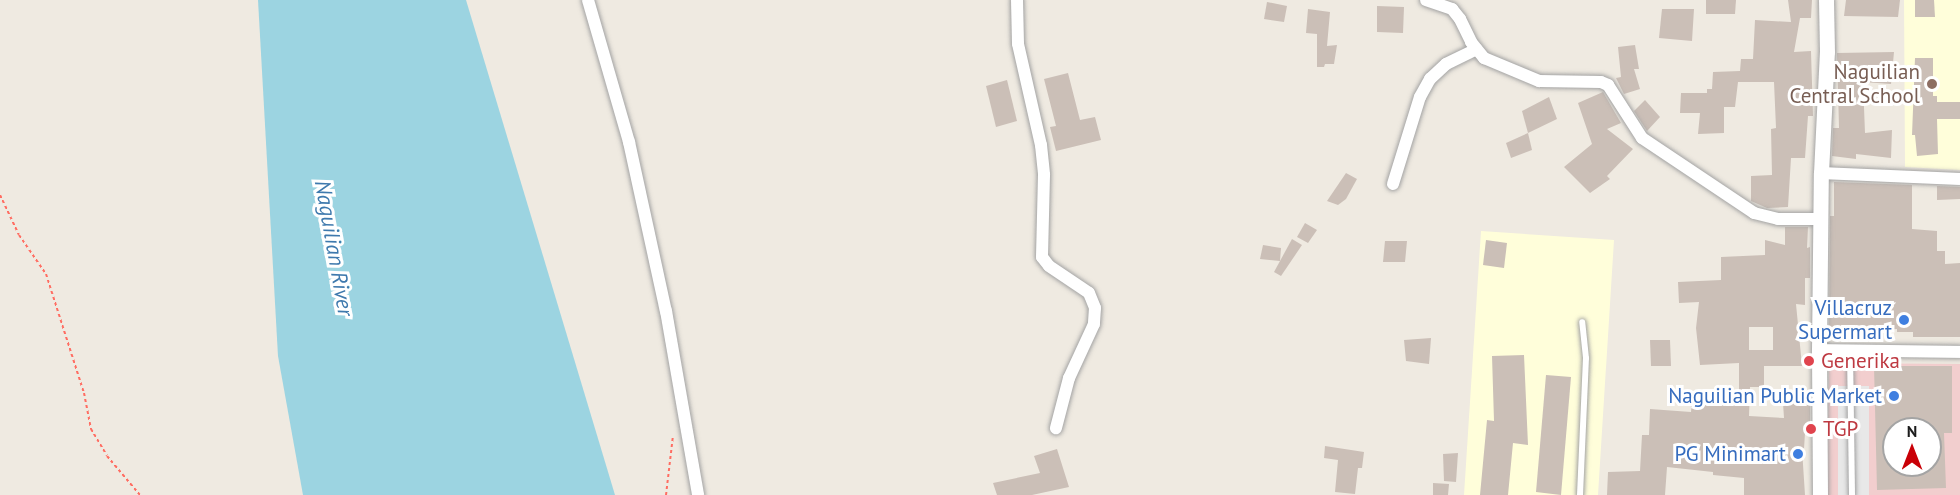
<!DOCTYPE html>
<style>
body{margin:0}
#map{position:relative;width:1960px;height:495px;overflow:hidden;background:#efeae1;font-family:"PT Sans",sans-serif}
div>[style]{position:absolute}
.commercial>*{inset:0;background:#f2cece}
.education>*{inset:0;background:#fffeda}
.parking>*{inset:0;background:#e8e8e8}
.water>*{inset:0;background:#9cd4e1}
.building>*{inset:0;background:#cbbfb7}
.path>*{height:2px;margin-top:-1px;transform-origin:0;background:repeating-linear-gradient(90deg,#ff6d62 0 3px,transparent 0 6px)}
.roads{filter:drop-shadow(0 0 2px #a3a3a3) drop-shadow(0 0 2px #a3a3a3)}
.service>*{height:6px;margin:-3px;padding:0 3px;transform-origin:3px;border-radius:3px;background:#fff}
.minor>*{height:12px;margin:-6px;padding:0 6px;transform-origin:6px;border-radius:6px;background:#fff}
.tertiary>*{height:15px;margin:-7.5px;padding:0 7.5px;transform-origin:7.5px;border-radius:7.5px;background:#fff}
.dots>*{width:16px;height:16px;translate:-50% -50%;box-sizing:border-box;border:3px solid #fff;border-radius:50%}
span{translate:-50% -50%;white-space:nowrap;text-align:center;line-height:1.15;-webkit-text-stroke:6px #fff;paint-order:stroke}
.education-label{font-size:21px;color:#785e54}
.right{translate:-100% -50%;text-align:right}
.shop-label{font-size:21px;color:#366cbe}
.health-label{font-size:21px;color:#be3a42}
.left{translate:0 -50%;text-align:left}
.water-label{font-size:22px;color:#3e79ad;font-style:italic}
.north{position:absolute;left:1882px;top:417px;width:60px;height:60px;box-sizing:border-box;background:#fff;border:2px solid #a4a4a4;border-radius:50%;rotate:0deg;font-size:16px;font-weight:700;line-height:24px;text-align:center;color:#1c1c1c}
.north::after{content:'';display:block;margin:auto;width:21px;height:27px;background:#c90007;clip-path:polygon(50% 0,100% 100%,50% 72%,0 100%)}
</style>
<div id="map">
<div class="commercial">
<div style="clip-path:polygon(evenodd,1829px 363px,1960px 364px,1960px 495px,1827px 495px,1829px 363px,1894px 429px,1930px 429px,1930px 465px,1894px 465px,1894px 429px)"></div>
</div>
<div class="education">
<div style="clip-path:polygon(1904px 0,1960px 0,1960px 170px,1905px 167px)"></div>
<div style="clip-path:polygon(1481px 231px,1614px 240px,1598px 495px,1464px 495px)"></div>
</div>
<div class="parking">
<div style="clip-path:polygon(1838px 386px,1869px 386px,1869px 495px,1838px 495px)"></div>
</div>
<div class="water">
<div style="clip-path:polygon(258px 0,466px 0,615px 495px,303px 495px,278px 356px)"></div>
</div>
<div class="building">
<div style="clip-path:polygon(1706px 0,1736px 0,1735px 14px,1706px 14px)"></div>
<div style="clip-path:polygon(1788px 0,1812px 0,1811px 18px,1800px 18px,1794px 52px,1811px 51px,1813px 116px,1808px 116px,1805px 158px,1791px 158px,1788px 207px,1767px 208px,1751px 201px,1751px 176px,1772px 175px,1771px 129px,1776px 128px,1774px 82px,1738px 82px,1735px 107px,1724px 107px,1724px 133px,1698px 134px,1700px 113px,1680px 113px,1681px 93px,1707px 93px,1707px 89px,1712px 89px,1713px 72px,1740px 71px,1741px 59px,1753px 59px,1755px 20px,1791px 22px)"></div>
<div style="clip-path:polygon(1846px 0,1900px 0,1898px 17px,1844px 16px)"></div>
<div style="clip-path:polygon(1915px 0,1934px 0,1935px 17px,1915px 17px)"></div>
<div style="clip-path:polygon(1267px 2px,1287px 6px,1284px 22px,1264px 19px)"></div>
<div style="clip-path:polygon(1377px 6px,1404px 7px,1403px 33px,1377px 32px)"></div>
<div style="clip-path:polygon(1308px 9px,1330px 12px,1327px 46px,1337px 45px,1334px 64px,1325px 64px,1324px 67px,1317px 67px,1317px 34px,1306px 33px)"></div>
<div style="clip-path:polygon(1662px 9px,1694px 9px,1692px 41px,1659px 38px)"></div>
<div style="clip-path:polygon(1635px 45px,1639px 69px,1634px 69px,1640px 89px,1624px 94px,1616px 78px,1621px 77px,1618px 47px)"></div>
<div style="clip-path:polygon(1894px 52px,1891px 84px,1863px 82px,1865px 133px,1892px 130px,1891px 158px,1856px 154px,1856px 159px,1832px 156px,1833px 128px,1839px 128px,1837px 53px)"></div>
<div style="clip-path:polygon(1915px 58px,1933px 58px,1933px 96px,1937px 96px,1937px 102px,1960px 102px,1960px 119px,1937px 119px,1938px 154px,1917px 156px,1915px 135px,1912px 135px)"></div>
<div style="clip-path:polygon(1068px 73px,1080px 120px,1095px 117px,1101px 140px,1056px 151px,1050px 127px,1056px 126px,1044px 79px)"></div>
<div style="clip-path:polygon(1007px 80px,1017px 121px,996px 127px,986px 86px)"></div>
<div style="clip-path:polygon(1603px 92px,1621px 123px,1607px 129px,1633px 149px,1607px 176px,1610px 179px,1590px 193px,1564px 167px,1592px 144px,1578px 103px)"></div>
<div style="clip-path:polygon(1549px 97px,1557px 119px,1528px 133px,1522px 111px)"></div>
<div style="clip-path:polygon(1645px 100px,1660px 117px,1647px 131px,1634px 111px)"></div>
<div style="clip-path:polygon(1528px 133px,1532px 150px,1511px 158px,1506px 143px)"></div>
<div style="clip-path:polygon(1346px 173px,1357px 179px,1346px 199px,1338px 205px,1327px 201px)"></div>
<div style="clip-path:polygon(1834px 182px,1912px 185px,1912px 229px,1937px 231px,1937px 251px,1945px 251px,1945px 264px,1960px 263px,1960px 337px,1913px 337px,1913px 332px,1897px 332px,1897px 329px,1829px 333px,1830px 216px,1834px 216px)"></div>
<div style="clip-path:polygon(1937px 186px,1960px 187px,1960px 199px,1937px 200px)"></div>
<div style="clip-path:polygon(1305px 223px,1317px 230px,1308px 243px,1297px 237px)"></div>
<div style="clip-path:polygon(evenodd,1785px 227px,1808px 227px,1807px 248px,1810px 247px,1810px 278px,1805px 278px,1805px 305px,1796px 304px,1802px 366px,1764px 366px,1764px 387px,1750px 387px,1749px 416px,1784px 418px,1783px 403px,1810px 403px,1810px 433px,1805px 433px,1804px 449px,1802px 449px,1805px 495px,1744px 495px,1744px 478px,1713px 475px,1713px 472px,1667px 467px,1665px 495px,1607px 495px,1608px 472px,1640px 471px,1642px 435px,1649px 435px,1650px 409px,1691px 412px,1692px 398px,1739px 398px,1739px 363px,1700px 365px,1696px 328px,1699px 302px,1679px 303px,1678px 282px,1721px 280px,1721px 257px,1765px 255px,1765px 240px,1785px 245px,1785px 227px,1749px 327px,1773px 327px,1773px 350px,1749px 350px,1749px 327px)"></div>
<div style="clip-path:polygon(1292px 239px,1302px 245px,1281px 276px,1274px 272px)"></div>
<div style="clip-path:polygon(1486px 240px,1507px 243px,1504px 268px,1483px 265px)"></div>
<div style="clip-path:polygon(1385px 241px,1407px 241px,1405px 262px,1383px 262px)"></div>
<div style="clip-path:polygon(1263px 245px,1281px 248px,1280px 261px,1260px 259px)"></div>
<div style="clip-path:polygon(1431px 338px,1429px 364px,1406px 361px,1404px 340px)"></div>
<div style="clip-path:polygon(1650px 340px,1670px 340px,1671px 366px,1651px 366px)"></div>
<div style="clip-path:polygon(1524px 355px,1528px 445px,1513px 443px,1508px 495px,1480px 495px,1487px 420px,1494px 421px,1492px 356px)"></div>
<div style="clip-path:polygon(evenodd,1874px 366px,1952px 366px,1952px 433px,1944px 433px,1946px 488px,1877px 490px,1874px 366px,1894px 429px,1930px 429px,1930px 465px,1894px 465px,1894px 429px)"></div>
<div style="clip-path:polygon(1546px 375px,1571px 377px,1561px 495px,1536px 492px)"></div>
<div style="clip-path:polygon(1325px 446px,1364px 452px,1362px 468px,1358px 468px,1355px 494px,1335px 492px,1338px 460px,1324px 458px)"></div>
<div style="clip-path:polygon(1057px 449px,1069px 487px,1032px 495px,997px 495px,993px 483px,1040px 473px,1034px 456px)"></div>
<div style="clip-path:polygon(1458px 453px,1456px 482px,1444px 481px,1443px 454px)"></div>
<div style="clip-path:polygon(1433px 483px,1449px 484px,1448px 495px,1433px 495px)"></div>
</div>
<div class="path">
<div style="left:0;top:195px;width:44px;rotate:64.6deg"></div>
<div style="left:19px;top:235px;width:47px;rotate:55.3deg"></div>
<div style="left:46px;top:274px;width:125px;rotate:72.3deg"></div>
<div style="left:84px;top:393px;width:37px;rotate:79deg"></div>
<div style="left:91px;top:429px;width:31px;rotate:59deg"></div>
<div style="left:107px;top:456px;width:51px;rotate:49.8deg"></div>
<div style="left:666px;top:495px;width:60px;rotate:-83.3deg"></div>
</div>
<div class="roads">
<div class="service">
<div style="left:1850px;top:351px;width:144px;rotate:89.2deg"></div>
<div style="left:1580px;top:495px;width:137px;rotate:-87.5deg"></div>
<div style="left:1586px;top:358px;width:36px;rotate:-96deg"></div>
</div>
<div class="minor">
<div style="left:588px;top:0;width:148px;rotate:73.9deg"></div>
<div style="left:629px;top:142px;width:173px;rotate:77.7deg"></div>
<div style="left:666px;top:311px;width:187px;rotate:80.1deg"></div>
<div style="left:1017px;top:0;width:44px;rotate:88.7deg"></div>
<div style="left:1018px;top:44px;width:104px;rotate:77.2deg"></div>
<div style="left:1041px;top:145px;width:30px;rotate:84deg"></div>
<div style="left:1044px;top:175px;width:82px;rotate:91.4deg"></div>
<div style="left:1042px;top:257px;width:11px;rotate:52deg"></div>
<div style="left:1049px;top:266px;width:48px;rotate:34deg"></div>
<div style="left:1089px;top:293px;width:16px;rotate:68deg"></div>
<div style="left:1095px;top:308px;width:16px;rotate:94deg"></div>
<div style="left:1094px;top:324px;width:60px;rotate:114.8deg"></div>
<div style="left:1069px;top:378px;width:52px;rotate:104.6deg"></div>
<div style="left:1426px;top:0;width:28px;rotate:19deg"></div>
<div style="left:1452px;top:9px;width:13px;rotate:51deg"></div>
<div style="left:1460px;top:19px;width:25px;rotate:64deg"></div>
<div style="left:1471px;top:42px;width:21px;rotate:51deg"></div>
<div style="left:1484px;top:58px;width:60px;rotate:22.7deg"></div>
<div style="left:1539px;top:81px;width:62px;rotate:0.9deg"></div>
<div style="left:1601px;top:82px;width:8px;rotate:23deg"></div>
<div style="left:1608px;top:85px;width:63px;rotate:57.3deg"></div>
<div style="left:1642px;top:138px;width:135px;rotate:33.8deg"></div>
<div style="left:1754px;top:213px;width:25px;rotate:14deg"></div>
<div style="left:1778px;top:219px;width:42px"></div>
<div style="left:1821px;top:173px;width:139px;rotate:2.5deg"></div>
<div style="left:1393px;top:184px;width:91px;rotate:-72.8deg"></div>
<div style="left:1420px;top:97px;width:21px;rotate:-61deg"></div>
<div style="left:1430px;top:79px;width:22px;rotate:-43deg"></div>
<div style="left:1446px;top:64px;width:34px;rotate:-26deg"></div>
<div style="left:1819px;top:350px;width:141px;rotate:0.8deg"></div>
</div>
<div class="tertiary">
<div style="left:1820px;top:495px;width:145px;rotate:-90.4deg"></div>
<div style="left:1819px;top:350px;width:177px;rotate:-89.4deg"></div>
<div style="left:1821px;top:173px;width:121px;rotate:-87.2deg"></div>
<div style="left:1827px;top:52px;width:52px;rotate:-91.1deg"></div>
</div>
</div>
<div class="dots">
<div style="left:1932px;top:84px;background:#8d6e63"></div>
<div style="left:1904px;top:320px;background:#3f7fe0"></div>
<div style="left:1809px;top:361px;background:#e0444e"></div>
<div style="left:1894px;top:396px;background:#3f7fe0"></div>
<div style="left:1811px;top:429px;background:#e0444e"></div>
<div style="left:1798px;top:454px;background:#3f7fe0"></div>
</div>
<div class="education-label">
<span class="right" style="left:1920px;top:84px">Naguilian<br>Central School</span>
</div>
<div class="shop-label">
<span class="right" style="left:1892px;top:320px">Villacruz<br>Supermart</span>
<span class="right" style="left:1882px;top:396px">Naguilian Public Market</span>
<span class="right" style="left:1786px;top:454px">PG Minimart</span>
</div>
<div class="health-label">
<span class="left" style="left:1821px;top:361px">Generika</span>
<span class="left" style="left:1823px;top:429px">TGP</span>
</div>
<div class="water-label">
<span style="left:334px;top:248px;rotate:80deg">Naguilian River</span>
</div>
<div class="north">N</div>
</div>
